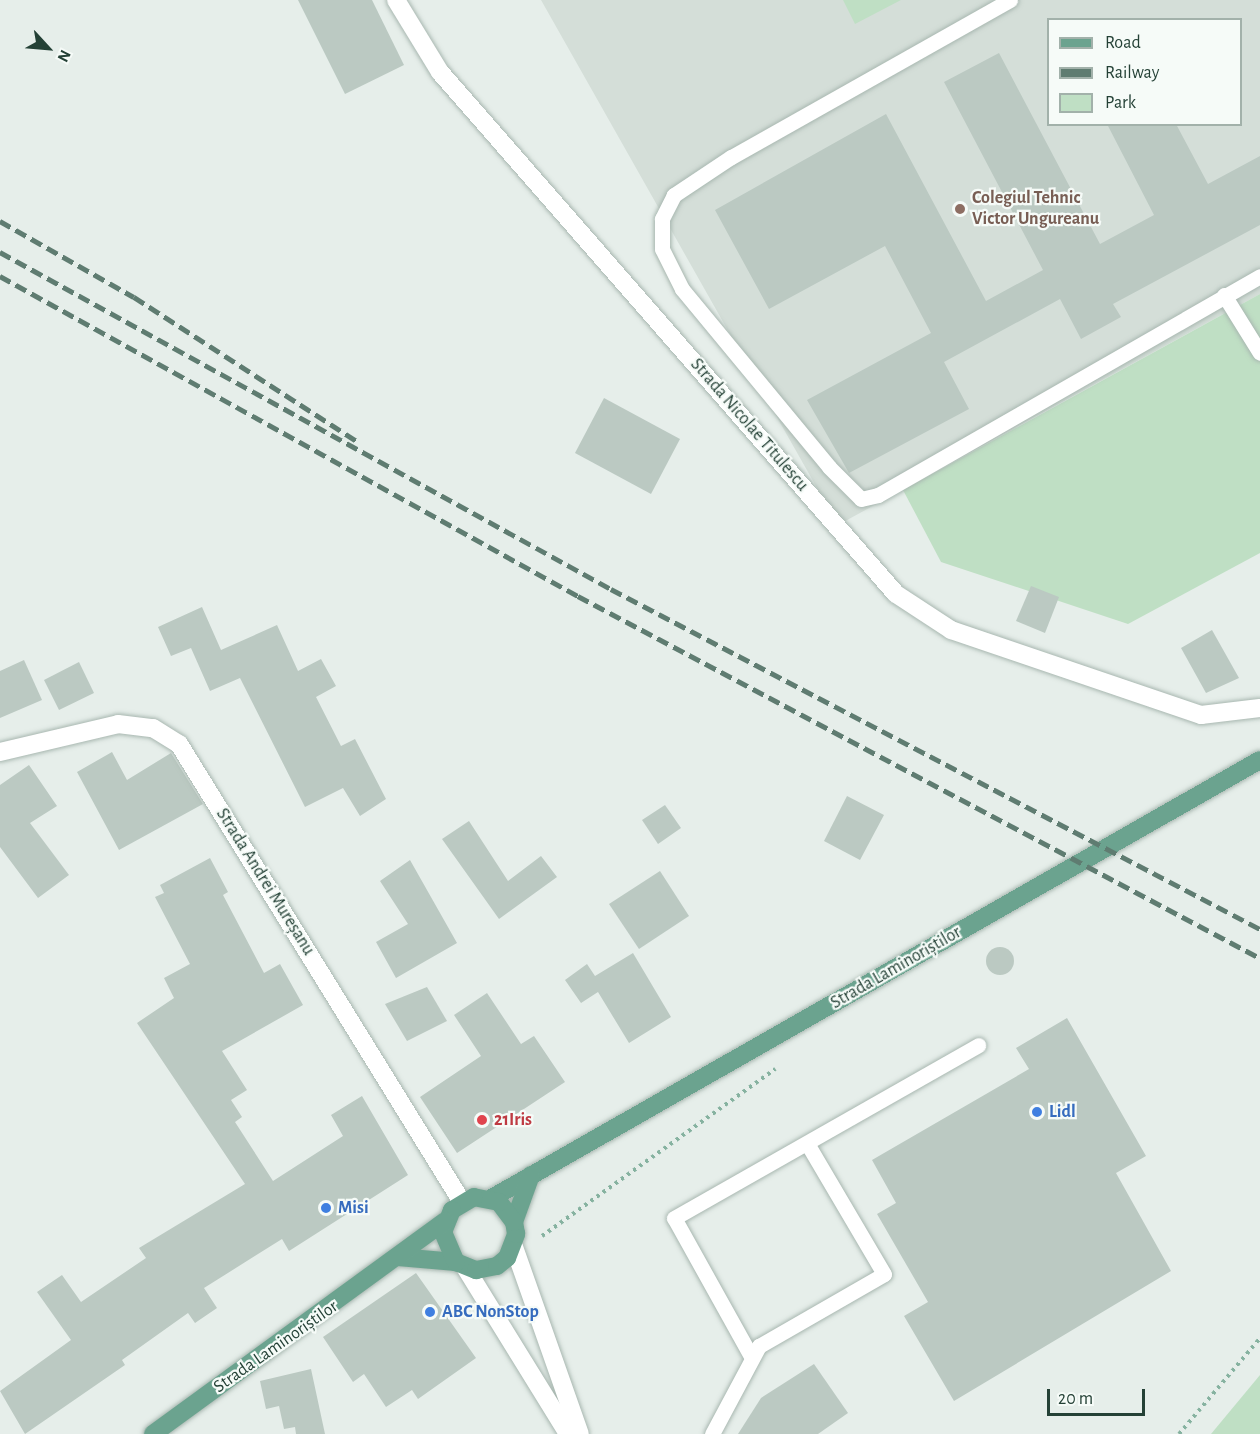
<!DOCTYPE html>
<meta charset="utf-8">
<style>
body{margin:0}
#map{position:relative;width:1260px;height:1434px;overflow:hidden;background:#e6eeea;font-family:"Alegreya Sans",sans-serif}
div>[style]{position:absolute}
.built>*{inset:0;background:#d4ded8}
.green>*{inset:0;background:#bfdfc4}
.building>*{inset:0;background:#bbc9c2}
.round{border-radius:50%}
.path>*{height:4px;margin-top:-2px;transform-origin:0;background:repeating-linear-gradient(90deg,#86b2a0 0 3px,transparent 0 7.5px)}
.roads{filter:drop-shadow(0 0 2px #a8b7b0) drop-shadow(0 0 2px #a8b7b0)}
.service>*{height:15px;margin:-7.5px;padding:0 7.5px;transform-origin:7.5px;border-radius:7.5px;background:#fff}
.minor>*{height:18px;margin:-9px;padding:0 9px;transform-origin:9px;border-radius:9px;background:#fff}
.primary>*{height:18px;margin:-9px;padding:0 9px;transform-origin:9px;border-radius:9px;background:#6ba38f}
.rail>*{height:4.5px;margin-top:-2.25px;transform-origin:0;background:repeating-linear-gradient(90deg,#5f7c71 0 12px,transparent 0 18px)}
.dots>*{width:16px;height:16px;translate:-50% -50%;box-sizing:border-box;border:3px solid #f6fbf8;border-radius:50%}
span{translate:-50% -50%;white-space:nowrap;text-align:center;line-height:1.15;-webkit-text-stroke:4.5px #f6fbf8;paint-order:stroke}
.education-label{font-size:18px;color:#785e54;font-weight:700}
.left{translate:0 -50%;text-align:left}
.street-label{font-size:18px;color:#244136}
.shop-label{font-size:18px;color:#366cbe;font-weight:700}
.health-label{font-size:18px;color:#be3a42;font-weight:700}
.legend{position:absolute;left:1047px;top:18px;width:195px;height:108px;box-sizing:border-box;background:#f6fbf8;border:2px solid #a2b1aa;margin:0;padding:8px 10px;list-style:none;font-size:18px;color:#244136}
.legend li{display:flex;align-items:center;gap:12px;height:30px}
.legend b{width:30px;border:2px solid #a2b1aa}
.north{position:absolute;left:18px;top:18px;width:60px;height:60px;-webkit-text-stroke:4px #f6fbf8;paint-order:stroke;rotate:116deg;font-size:16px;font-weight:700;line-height:24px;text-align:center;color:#244136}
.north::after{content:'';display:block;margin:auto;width:21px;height:27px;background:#244136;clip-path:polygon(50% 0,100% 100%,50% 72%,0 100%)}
.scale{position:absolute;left:1047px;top:1389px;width:98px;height:27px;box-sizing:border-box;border:3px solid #244136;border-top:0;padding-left:8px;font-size:18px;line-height:21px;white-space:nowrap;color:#244136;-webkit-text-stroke:4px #f6fbf8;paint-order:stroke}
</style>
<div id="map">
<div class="built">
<div style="clip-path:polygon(evenodd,541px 0,1260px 0,1260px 294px,838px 525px,541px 0,1048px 20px,1240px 20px,1240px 124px,1048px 124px,1048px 20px)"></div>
</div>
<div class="green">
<div style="clip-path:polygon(843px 0,901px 0,855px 24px)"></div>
<div style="clip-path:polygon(1260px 294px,1260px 553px,1128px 624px,941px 562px,903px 490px)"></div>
<div style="clip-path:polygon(1260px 1375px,1260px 1434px,1211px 1434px)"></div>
</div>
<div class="building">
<div style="clip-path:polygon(298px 0,372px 0,404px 65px,345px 94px)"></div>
<div style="clip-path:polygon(999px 53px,1100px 244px,1154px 215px,1107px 124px,1176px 124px,1208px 184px,1260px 156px,1260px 225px,1113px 304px,1121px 317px,1081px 339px,1060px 299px,944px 362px,969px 409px,849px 473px,807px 400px,931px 333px,885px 246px,769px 309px,715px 210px,886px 114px,986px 301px,1043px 270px,944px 82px)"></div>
<div style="clip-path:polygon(604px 398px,680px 439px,651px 494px,575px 453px)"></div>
<div style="clip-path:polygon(1031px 586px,1059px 597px,1045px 633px,1016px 621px)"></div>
<div style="clip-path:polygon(202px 607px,221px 650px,277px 625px,298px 671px,321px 659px,336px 686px,316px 697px,341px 746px,355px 739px,386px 799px,360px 816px,343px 788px,305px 807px,240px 678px,210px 691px,191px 648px,171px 656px,158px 627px)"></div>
<div style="clip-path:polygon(1212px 630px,1239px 678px,1206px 693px,1181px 648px)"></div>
<div style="clip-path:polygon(24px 660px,42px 700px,0 718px,0 671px)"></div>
<div style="clip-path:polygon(79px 662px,94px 693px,59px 710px,44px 680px)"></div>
<div style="clip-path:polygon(112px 752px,127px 780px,171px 753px,203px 804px,119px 850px,77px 772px)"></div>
<div style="clip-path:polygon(29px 765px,57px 806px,30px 823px,69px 875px,38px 898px,0 847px,0 785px)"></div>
<div style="clip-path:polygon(847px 796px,884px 815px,860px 860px,824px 841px)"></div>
<div style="clip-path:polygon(665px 805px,681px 828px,658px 844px,642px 820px)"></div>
<div style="clip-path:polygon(469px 821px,508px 881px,541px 856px,557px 877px,499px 919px,442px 839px)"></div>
<div style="clip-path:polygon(210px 858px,228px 892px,223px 895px,264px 973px,280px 964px,303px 1005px,222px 1051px,247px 1090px,231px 1100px,242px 1117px,235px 1122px,273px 1181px,343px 1136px,331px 1115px,362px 1096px,408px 1175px,289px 1251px,282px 1239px,204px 1288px,217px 1308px,195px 1323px,188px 1313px,122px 1360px,125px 1365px,25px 1434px,0 1391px,71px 1340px,37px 1292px,62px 1275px,81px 1302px,146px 1258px,139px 1248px,245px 1184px,137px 1023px,174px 998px,164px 978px,190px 964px,155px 897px,164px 893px,160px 885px)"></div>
<div style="clip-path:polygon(410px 860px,457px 943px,396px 978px,376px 942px,408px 924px,380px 881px)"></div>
<div style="clip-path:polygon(660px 871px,689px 916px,639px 949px,609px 904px)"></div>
<div class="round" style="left:986px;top:947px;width:28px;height:28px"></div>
<div style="clip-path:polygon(633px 953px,671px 1017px,629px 1043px,598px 992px,581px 1003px,565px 980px,587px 964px,595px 976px)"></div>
<div style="clip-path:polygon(427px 987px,447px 1021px,407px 1041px,385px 1004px)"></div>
<div style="clip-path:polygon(487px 993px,521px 1044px,534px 1036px,565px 1082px,457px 1153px,420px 1097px,481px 1056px,454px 1015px)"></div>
<div style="clip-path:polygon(1067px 1018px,1146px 1156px,1116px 1173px,1171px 1271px,954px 1401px,904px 1316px,928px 1302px,877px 1214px,896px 1203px,872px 1160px,1029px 1069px,1016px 1048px)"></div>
<div style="clip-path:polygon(416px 1273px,476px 1358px,418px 1399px,412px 1390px,386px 1407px,364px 1374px,353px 1382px,323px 1337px)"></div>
<div style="clip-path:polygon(814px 1364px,848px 1413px,818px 1434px,738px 1434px,761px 1398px)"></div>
<div style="clip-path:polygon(311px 1369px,325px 1434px,296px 1434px,295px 1427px,284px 1429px,279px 1406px,266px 1409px,260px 1381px)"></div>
</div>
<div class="path">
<div style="left:542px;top:1236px;width:287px;rotate:-35.6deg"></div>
<div style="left:1179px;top:1434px;width:126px;rotate:-49.8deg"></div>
</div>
<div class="roads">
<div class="service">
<div style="left:1010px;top:0;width:320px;rotate:150.6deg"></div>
<div style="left:731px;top:157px;width:69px;rotate:146.3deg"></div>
<div style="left:674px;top:195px;width:27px;rotate:117deg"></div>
<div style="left:662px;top:219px;width:30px;rotate:90deg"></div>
<div style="left:662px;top:249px;width:45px;rotate:63.4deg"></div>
<div style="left:682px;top:289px;width:231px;rotate:50.4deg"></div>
<div style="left:829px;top:467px;width:45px;rotate:45deg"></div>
<div style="left:861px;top:499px;width:17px;rotate:-13deg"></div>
<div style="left:878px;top:495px;width:440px;rotate:-29.8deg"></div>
<div style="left:1224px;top:295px;width:68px;rotate:58.2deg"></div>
<div style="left:752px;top:1358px;width:160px;rotate:-119.1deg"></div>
<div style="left:674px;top:1218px;width:350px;rotate:-29.6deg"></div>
<div style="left:712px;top:1434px;width:100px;rotate:-61.9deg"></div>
<div style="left:759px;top:1346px;width:144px;rotate:-29.9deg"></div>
<div style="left:884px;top:1274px;width:150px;rotate:-120.5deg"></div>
</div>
<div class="minor">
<div style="left:396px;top:0;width:84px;rotate:58.6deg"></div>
<div style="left:440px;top:72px;width:693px;rotate:48.86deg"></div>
<div style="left:896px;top:594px;width:66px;rotate:33.2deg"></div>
<div style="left:951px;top:630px;width:264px;rotate:18.8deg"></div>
<div style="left:1201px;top:715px;width:59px;rotate:-6.8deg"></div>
<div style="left:0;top:752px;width:121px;rotate:-13.3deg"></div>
<div style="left:118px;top:724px;width:35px;rotate:7deg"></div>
<div style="left:153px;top:728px;width:31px;rotate:32deg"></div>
<div style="left:179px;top:744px;width:538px;rotate:58.29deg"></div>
<div style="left:514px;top:1247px;width:198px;rotate:70.6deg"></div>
<div style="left:465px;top:1267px;width:196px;rotate:58.3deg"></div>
</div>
<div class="primary">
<div style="left:490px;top:1199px;width:886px;rotate:-29.69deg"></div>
<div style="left:514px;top:1222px;width:50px;rotate:-70.1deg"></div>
<div style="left:398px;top:1257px;width:58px;rotate:4.9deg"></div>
<div style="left:456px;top:1262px;width:22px;rotate:22deg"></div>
<div style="left:476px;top:1270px;width:21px;rotate:-11deg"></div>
<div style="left:497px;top:1266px;width:13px;rotate:-39deg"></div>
<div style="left:507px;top:1258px;width:26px;rotate:-69deg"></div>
<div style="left:516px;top:1234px;width:12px;rotate:-99deg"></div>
<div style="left:514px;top:1222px;width:25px;rotate:-127deg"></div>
<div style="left:499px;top:1202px;width:25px;rotate:-169deg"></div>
<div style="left:474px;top:1197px;width:26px;rotate:149deg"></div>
<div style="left:452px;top:1210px;width:24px;rotate:112deg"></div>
<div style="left:443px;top:1232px;width:33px;rotate:67deg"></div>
<div style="left:153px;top:1434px;width:361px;rotate:-36.1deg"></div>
</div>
</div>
<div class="rail">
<div style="left:0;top:221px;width:154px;rotate:29.6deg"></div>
<div style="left:134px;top:297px;width:265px;rotate:32.9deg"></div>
<div style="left:0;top:252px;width:698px;rotate:28.88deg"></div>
<div style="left:611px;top:589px;width:733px;rotate:27.65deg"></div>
<div style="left:0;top:276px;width:661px;rotate:28.97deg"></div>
<div style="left:578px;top:596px;width:772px;rotate:27.96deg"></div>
</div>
<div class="dots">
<div style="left:960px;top:209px;background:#8d6e63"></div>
<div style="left:1037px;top:1112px;background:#3f7fe0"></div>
<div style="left:482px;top:1120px;background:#e0444e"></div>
<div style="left:326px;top:1208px;background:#3f7fe0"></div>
<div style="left:430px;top:1312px;background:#3f7fe0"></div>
</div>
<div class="education-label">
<span class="left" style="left:972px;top:209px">Colegiul Tehnic<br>Victor Ungureanu</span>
</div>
<div class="street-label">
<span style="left:749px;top:425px;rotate:49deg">Strada Nicolae Titulescu</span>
<span style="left:265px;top:882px;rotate:58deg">Strada Andrei Mureșanu</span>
<span style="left:896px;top:968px;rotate:-30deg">Strada Laminoriștilor</span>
<span style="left:276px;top:1347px;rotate:-35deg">Strada Laminoriștilor</span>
</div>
<div class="shop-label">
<span class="left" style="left:1049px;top:1112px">Lidl</span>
<span class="left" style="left:338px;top:1208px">Misi</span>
<span class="left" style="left:442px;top:1312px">ABC NonStop</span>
</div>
<div class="health-label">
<span class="left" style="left:494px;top:1120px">21Iris</span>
</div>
<ul class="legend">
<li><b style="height:8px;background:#6ba38f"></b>Road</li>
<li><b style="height:8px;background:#5f7c71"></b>Railway</li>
<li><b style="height:16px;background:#bfdfc4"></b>Park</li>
</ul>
<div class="north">N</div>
<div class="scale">20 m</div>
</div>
